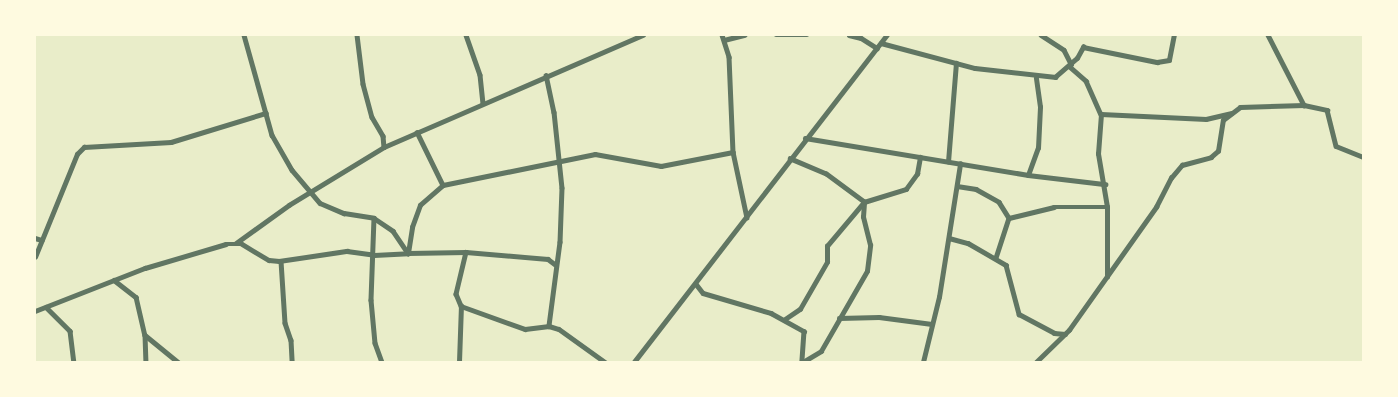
<!DOCTYPE html>
<style>
body{margin:0}
#map{position:relative;width:1398px;height:397px;overflow:hidden;background:#e9edc9;font-family:Montserrat,sans-serif}
div>[style]{position:absolute}
.minor>*{height:4.5px;margin:-2.25px;padding:0 2.25px;transform-origin:2.25px;border-radius:2.25px;background:#617663}
span{translate:-50% -50%;white-space:nowrap;text-align:center;line-height:1.15;-webkit-text-stroke:5px #fefae0;paint-order:stroke}
.frame{position:absolute;inset:0;border:36px solid #fefae0;pointer-events:none}
</style>
<div id="map">
<div class="minor">
<div style="left:244px;top:35px;width:104px;rotate:74.4deg"></div>
<div style="left:272px;top:135px;width:40px;rotate:60.3deg"></div>
<div style="left:292px;top:170px;width:43px;rotate:49.7deg"></div>
<div style="left:320px;top:203px;width:26px;rotate:23deg"></div>
<div style="left:344px;top:213px;width:30px;rotate:9deg"></div>
<div style="left:374px;top:218px;width:23px;rotate:34deg"></div>
<div style="left:393px;top:231px;width:27px;rotate:56deg"></div>
<div style="left:408px;top:253px;width:58px;rotate:-1deg"></div>
<div style="left:466px;top:252px;width:43px;rotate:103.4deg"></div>
<div style="left:456px;top:294px;width:13px;rotate:67deg"></div>
<div style="left:461px;top:306px;width:68px;rotate:19.8deg"></div>
<div style="left:525px;top:329px;width:24px;rotate:-7deg"></div>
<div style="left:549px;top:326px;width:10px;rotate:17deg"></div>
<div style="left:559px;top:329px;width:57px;rotate:35.7deg"></div>
<div style="left:357px;top:35px;width:49px;rotate:83deg"></div>
<div style="left:363px;top:84px;width:34px;rotate:75deg"></div>
<div style="left:372px;top:117px;width:22px;rotate:60deg"></div>
<div style="left:383px;top:136px;width:11px;rotate:85deg"></div>
<div style="left:466px;top:35px;width:42px;rotate:70.7deg"></div>
<div style="left:480px;top:75px;width:28px;rotate:84deg"></div>
<div style="left:722px;top:35px;width:23px;rotate:72deg"></div>
<div style="left:729px;top:57px;width:95px;rotate:87.6deg"></div>
<div style="left:776px;top:35px;width:31px"></div>
<div style="left:849px;top:35px;width:12px;rotate:14deg"></div>
<div style="left:861px;top:38px;width:19px;rotate:32deg"></div>
<div style="left:1041px;top:35px;width:27px;rotate:33deg"></div>
<div style="left:1064px;top:50px;width:16px;rotate:63deg"></div>
<div style="left:1268px;top:35px;width:79px;rotate:62.8deg"></div>
<div style="left:1304px;top:105px;width:24px;rotate:12deg"></div>
<div style="left:1327px;top:110px;width:37px;rotate:76deg"></div>
<div style="left:1336px;top:146px;width:29px;rotate:22deg"></div>
<div style="left:724px;top:40px;width:21px;rotate:-14deg"></div>
<div style="left:881px;top:43px;width:97px;rotate:14.9deg"></div>
<div style="left:975px;top:68px;width:81px;rotate:6.4deg"></div>
<div style="left:1055px;top:77px;width:29px;rotate:-41deg"></div>
<div style="left:1077px;top:58px;width:13px;rotate:-61deg"></div>
<div style="left:1083px;top:47px;width:76px;rotate:11.5deg"></div>
<div style="left:1157px;top:62px;width:12px;rotate:-9deg"></div>
<div style="left:1169px;top:60px;width:25px;rotate:-79deg"></div>
<div style="left:1069px;top:66px;width:23px;rotate:41deg"></div>
<div style="left:1086px;top:81px;width:36px;rotate:66deg"></div>
<div style="left:546px;top:75px;width:38px;rotate:78deg"></div>
<div style="left:554px;top:112px;width:76px;rotate:84deg"></div>
<div style="left:562px;top:188px;width:54px;rotate:92.1deg"></div>
<div style="left:560px;top:242px;width:85px;rotate:97.5deg"></div>
<div style="left:417px;top:132px;width:59px;rotate:63.9deg"></div>
<div style="left:805px;top:138px;width:226px;rotate:9.4deg"></div>
<div style="left:1028px;top:175px;width:78px;rotate:6.7deg"></div>
<div style="left:948px;top:162px;width:99px;rotate:-85.4deg"></div>
<div style="left:1028px;top:175px;width:29px;rotate:-70deg"></div>
<div style="left:1038px;top:148px;width:41px;rotate:-87.2deg"></div>
<div style="left:1040px;top:107px;width:29px;rotate:-98deg"></div>
<div style="left:957px;top:186px;width:19px;rotate:9deg"></div>
<div style="left:976px;top:189px;width:26px;rotate:29deg"></div>
<div style="left:999px;top:202px;width:19px;rotate:58deg"></div>
<div style="left:1009px;top:218px;width:42px;rotate:108deg"></div>
<div style="left:374px;top:218px;width:82px;rotate:92.1deg"></div>
<div style="left:371px;top:300px;width:43px;rotate:84.7deg"></div>
<div style="left:375px;top:343px;width:20px;rotate:70deg"></div>
<div style="left:1009px;top:218px;width:46px;rotate:-13.7deg"></div>
<div style="left:1054px;top:207px;width:53px"></div>
<div style="left:35px;top:238px;width:7px;rotate:16deg"></div>
<div style="left:949px;top:238px;width:20px;rotate:15deg"></div>
<div style="left:968px;top:243px;width:44px;rotate:30.1deg"></div>
<div style="left:1006px;top:265px;width:51px;rotate:75.1deg"></div>
<div style="left:1019px;top:314px;width:40px;rotate:28deg"></div>
<div style="left:1054px;top:333px;width:11px;rotate:5deg"></div>
<div style="left:236px;top:243px;width:65px;rotate:-35.6deg"></div>
<div style="left:289px;top:205px;width:111px;rotate:-31.4deg"></div>
<div style="left:384px;top:147px;width:282px;rotate:-23.4deg"></div>
<div style="left:466px;top:252px;width:82px;rotate:4.9deg"></div>
<div style="left:548px;top:259px;width:10px;rotate:37deg"></div>
<div style="left:35px;top:257px;width:111px;rotate:-67.8deg"></div>
<div style="left:77px;top:154px;width:10px;rotate:-45deg"></div>
<div style="left:84px;top:147px;width:87px;rotate:-3.3deg"></div>
<div style="left:171px;top:142px;width:99px;rotate:-17deg"></div>
<div style="left:281px;top:261px;width:62px;rotate:86.3deg"></div>
<div style="left:285px;top:323px;width:18px;rotate:71deg"></div>
<div style="left:291px;top:340px;width:22px;rotate:87deg"></div>
<div style="left:1107px;top:277px;width:70px;rotate:-90deg"></div>
<div style="left:1107px;top:207px;width:54px;rotate:-99.6deg"></div>
<div style="left:1098px;top:154px;width:40px;rotate:-85.7deg"></div>
<div style="left:1101px;top:114px;width:105px;rotate:2.7deg"></div>
<div style="left:1206px;top:119px;width:26px;rotate:-13deg"></div>
<div style="left:114px;top:280px;width:28px;rotate:38deg"></div>
<div style="left:136px;top:297px;width:39px;rotate:77deg"></div>
<div style="left:145px;top:335px;width:27px;rotate:88deg"></div>
<div style="left:696px;top:284px;width:11px;rotate:52deg"></div>
<div style="left:703px;top:293px;width:71px;rotate:16.4deg"></div>
<div style="left:771px;top:313px;width:38px;rotate:29deg"></div>
<div style="left:804px;top:331px;width:31px;rotate:94deg"></div>
<div style="left:46px;top:307px;width:34px;rotate:45deg"></div>
<div style="left:70px;top:331px;width:31px;rotate:83deg"></div>
<div style="left:35px;top:311px;width:118px;rotate:-21.4deg"></div>
<div style="left:145px;top:268px;width:84px;rotate:-16.5deg"></div>
<div style="left:226px;top:244px;width:16px"></div>
<div style="left:242px;top:244px;width:31px;rotate:31deg"></div>
<div style="left:269px;top:260px;width:10px;rotate:6deg"></div>
<div style="left:279px;top:261px;width:69px;rotate:-8.4deg"></div>
<div style="left:347px;top:251px;width:27px;rotate:8deg"></div>
<div style="left:374px;top:255px;width:34px;rotate:-3deg"></div>
<div style="left:408px;top:253px;width:26px;rotate:-81deg"></div>
<div style="left:412px;top:227px;width:23px;rotate:-70deg"></div>
<div style="left:420px;top:205px;width:30px;rotate:-41deg"></div>
<div style="left:443px;top:185px;width:155px;rotate:-11.5deg"></div>
<div style="left:595px;top:154px;width:67px;rotate:10.3deg"></div>
<div style="left:661px;top:166px;width:73px;rotate:-11deg"></div>
<div style="left:733px;top:152px;width:67px;rotate:78deg"></div>
<div style="left:839px;top:318px;width:40px;rotate:-1.4deg"></div>
<div style="left:879px;top:317px;width:53px;rotate:7.5deg"></div>
<div style="left:785px;top:319px;width:18px;rotate:-34deg"></div>
<div style="left:800px;top:309px;width:54px;rotate:-60.1deg"></div>
<div style="left:827px;top:262px;width:16px;rotate:-90deg"></div>
<div style="left:827px;top:246px;width:57px;rotate:-49.9deg"></div>
<div style="left:864px;top:202px;width:47px;rotate:-143.6deg"></div>
<div style="left:826px;top:174px;width:39px;rotate:-157deg"></div>
<div style="left:145px;top:335px;width:43px;rotate:39.3deg"></div>
<div style="left:459px;top:362px;width:56px;rotate:-88deg"></div>
<div style="left:634px;top:362px;width:413px;rotate:-52.3deg"></div>
<div style="left:803px;top:362px;width:21px;rotate:-31deg"></div>
<div style="left:821px;top:351px;width:92px;rotate:-60.1deg"></div>
<div style="left:867px;top:271px;width:26px;rotate:-83deg"></div>
<div style="left:870px;top:245px;width:29px;rotate:-104deg"></div>
<div style="left:863px;top:217px;width:15px;rotate:-86deg"></div>
<div style="left:864px;top:202px;width:44px;rotate:-17.2deg"></div>
<div style="left:906px;top:189px;width:19px;rotate:-54deg"></div>
<div style="left:917px;top:174px;width:17px;rotate:-80deg"></div>
<div style="left:923px;top:362px;width:67px;rotate:-76.2deg"></div>
<div style="left:939px;top:297px;width:135px;rotate:-81deg"></div>
<div style="left:1036px;top:362px;width:46px;rotate:-44.1deg"></div>
<div style="left:1069px;top:330px;width:151px;rotate:-54.7deg"></div>
<div style="left:1156px;top:207px;width:33px;rotate:-63deg"></div>
<div style="left:1171px;top:178px;width:17px;rotate:-50deg"></div>
<div style="left:1182px;top:165px;width:30px;rotate:-15deg"></div>
<div style="left:1211px;top:157px;width:9px;rotate:-41deg"></div>
<div style="left:1218px;top:151px;width:31px;rotate:-81deg"></div>
<div style="left:1223px;top:120px;width:21px;rotate:-37deg"></div>
<div style="left:1240px;top:107px;width:64px;rotate:-1.8deg"></div>
</div>
<div class="frame"></div>
</div>
